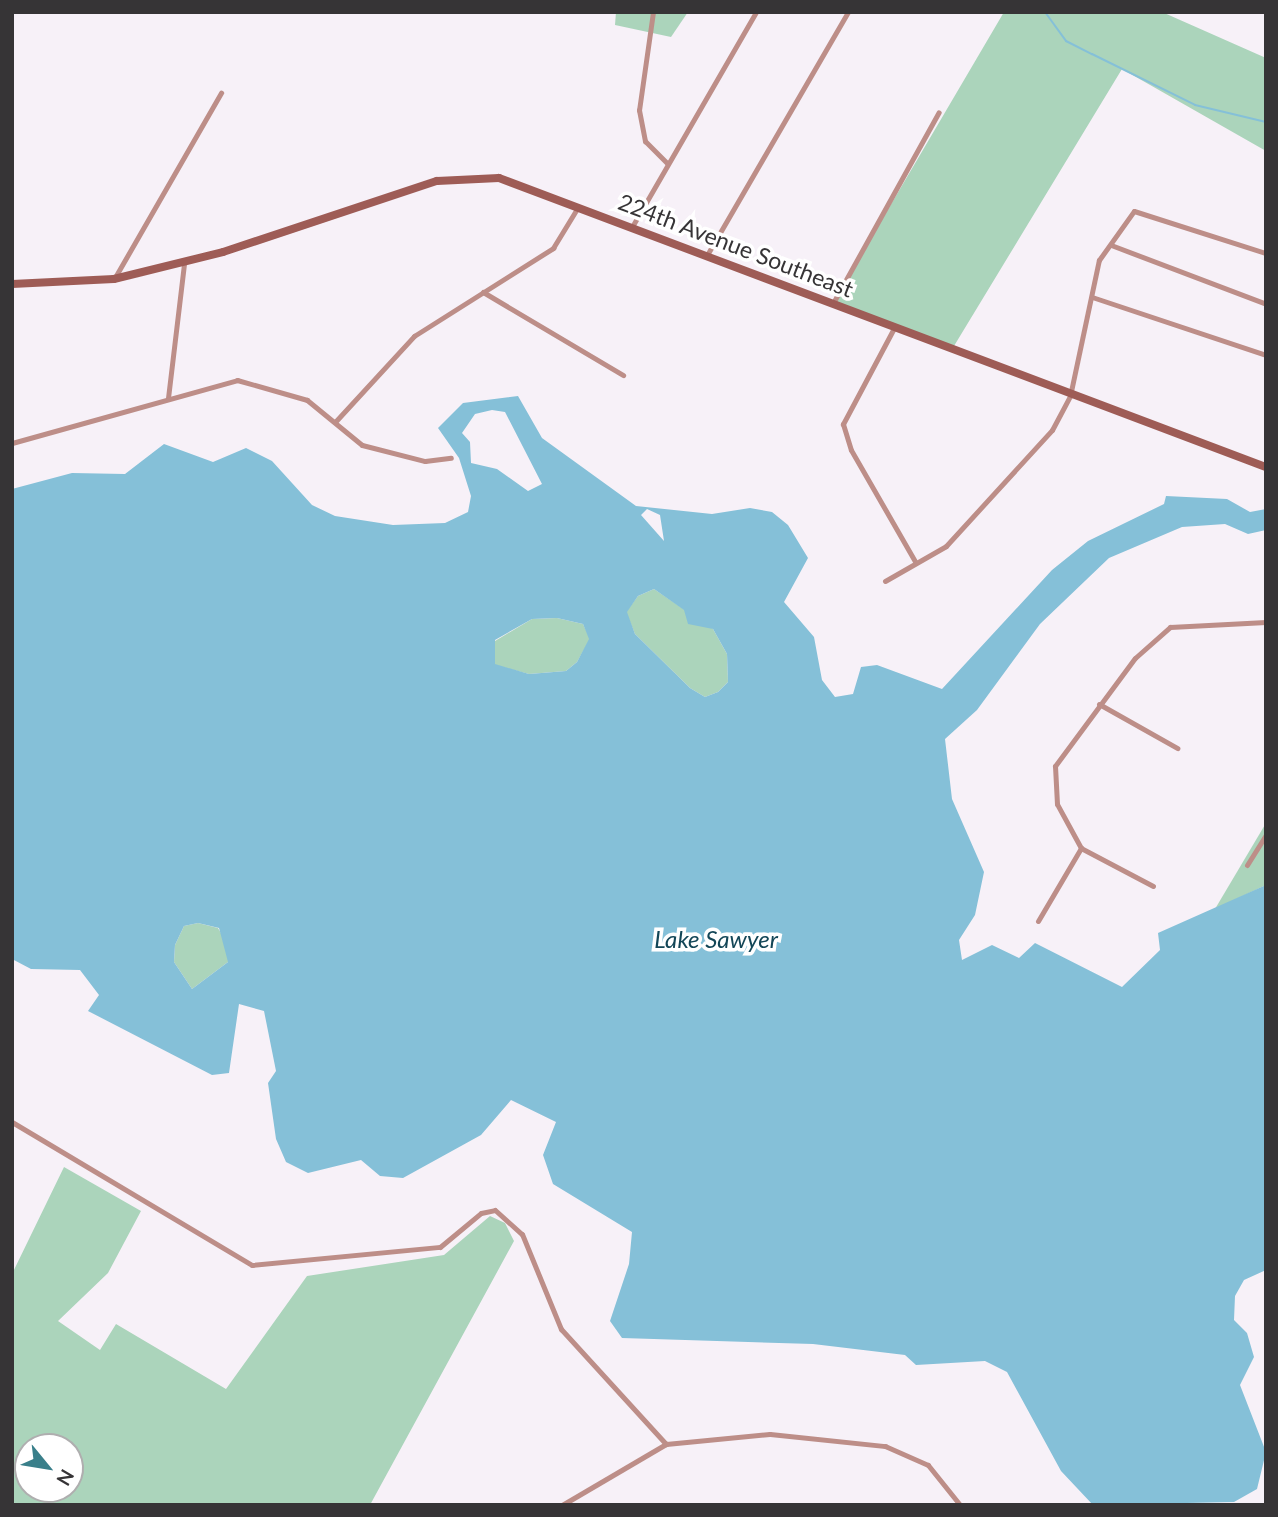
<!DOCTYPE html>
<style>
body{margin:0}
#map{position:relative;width:1278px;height:1517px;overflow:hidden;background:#f7f1f8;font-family:Lato,sans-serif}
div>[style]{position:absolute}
.green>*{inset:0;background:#abd4bb}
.water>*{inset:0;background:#85c0d8}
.stream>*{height:2px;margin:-1px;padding:0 1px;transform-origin:1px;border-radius:1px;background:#85c0d8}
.street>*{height:5px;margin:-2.5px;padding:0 2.5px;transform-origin:2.5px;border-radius:2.5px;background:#bd8e88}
.secondary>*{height:8px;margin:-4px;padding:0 4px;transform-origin:4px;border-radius:4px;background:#9e5c56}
span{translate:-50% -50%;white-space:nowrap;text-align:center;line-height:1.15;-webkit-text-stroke:7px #fff;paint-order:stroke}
.street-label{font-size:23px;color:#363436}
.water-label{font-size:24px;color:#134657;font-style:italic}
.frame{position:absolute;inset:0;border:14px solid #363436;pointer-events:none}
.north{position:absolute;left:14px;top:1433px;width:70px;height:70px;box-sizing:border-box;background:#fff;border:2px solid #afaeaf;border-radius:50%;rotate:120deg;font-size:19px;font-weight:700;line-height:28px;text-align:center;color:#363436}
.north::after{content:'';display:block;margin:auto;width:24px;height:32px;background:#397f8a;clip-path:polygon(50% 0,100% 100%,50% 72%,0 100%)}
</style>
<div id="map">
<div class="green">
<div style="clip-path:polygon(616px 12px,688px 12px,671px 37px,615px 25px)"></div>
<div style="clip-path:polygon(1004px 12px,1162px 12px,1266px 58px,1266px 151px,1122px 69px,954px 346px,833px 303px)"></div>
<div style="clip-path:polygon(654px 589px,713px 629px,727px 654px,728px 682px,718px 692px,705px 697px,690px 688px,635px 634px,626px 612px,638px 596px)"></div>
<div style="clip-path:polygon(557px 618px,583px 624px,590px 639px,577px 662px,566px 671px,529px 674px,495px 665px,495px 641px,532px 619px)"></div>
<div style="clip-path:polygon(1266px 823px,1266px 885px,1215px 909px)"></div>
<div style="clip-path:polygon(198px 923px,218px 928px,229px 947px,228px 962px,192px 989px,174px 962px,175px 945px,184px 926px)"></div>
<div style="clip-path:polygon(evenodd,64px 1167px,141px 1211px,108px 1273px,58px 1321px,100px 1350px,116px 1324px,226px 1389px,307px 1276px,444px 1255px,490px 1216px,505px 1223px,514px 1241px,370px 1505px,12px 1505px,12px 1274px,64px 1167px,28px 1447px,70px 1447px,70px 1489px,28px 1489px,28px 1447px)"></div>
</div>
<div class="water">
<div style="clip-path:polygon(evenodd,518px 396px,542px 438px,636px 506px,712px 514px,750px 508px,772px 512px,788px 525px,808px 558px,784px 602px,814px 637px,822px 680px,835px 697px,853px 694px,861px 667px,877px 665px,942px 689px,1052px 570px,1088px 541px,1164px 504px,1166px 496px,1227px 499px,1250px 512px,1266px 509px,1266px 530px,1248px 534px,1225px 524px,1182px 527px,1109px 558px,1040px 624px,977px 710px,945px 739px,952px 799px,984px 872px,975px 915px,959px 940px,962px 960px,992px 945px,1019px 958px,1035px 943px,1122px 987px,1160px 950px,1158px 933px,1266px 885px,1266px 1270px,1244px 1280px,1235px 1296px,1234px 1320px,1247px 1333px,1254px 1357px,1240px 1385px,1266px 1452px,1257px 1489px,1234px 1502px,1093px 1505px,1061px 1471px,1007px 1372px,985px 1361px,916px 1365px,905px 1355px,813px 1344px,622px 1338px,610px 1321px,629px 1264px,632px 1232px,553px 1184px,543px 1155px,556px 1122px,511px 1100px,481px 1135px,403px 1178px,380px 1176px,361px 1160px,308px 1173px,286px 1162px,276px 1139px,268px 1083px,276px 1071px,264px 1011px,239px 1004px,229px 1073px,212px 1075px,88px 1011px,99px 995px,80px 970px,31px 969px,12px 959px,12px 489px,72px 473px,125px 474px,164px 444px,213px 462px,246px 448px,272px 461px,312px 505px,335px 516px,393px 525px,445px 523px,468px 512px,471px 496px,459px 458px,438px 428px,463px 403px,518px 396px,492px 410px,505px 412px,542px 484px,528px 491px,497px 469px,471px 463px,470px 442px,462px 433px,475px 414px,492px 410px,518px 396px,647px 509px,660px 515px,664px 541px,641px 515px,647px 509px,518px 396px,654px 589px,684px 610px,688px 624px,713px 629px,727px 654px,728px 682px,718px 692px,705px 697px,690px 688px,635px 634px,627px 612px,638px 596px,654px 589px,518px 396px,557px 618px,583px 624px,589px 639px,577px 662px,566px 671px,529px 674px,495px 664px,495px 640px,532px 619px,557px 618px,518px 396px,198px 923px,219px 928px,228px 962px,192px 989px,174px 962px,175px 945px,184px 926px,198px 923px)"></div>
</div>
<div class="stream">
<div style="left:1045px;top:12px;width:36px;rotate:54deg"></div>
<div style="left:1066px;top:41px;width:29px;rotate:27deg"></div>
<div style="left:1092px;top:54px;width:115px;rotate:26.3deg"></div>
<div style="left:1195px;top:105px;width:73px;rotate:13.5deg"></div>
</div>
<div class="street">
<div style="left:653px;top:12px;width:99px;rotate:98.1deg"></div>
<div style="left:639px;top:110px;width:32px;rotate:79deg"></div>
<div style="left:645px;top:141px;width:31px;rotate:45deg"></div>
<div style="left:633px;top:225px;width:246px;rotate:-60deg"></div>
<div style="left:1111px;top:245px;width:166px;rotate:20.8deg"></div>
<div style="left:707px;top:255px;width:281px;rotate:-59.9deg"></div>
<div style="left:114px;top:279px;width:215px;rotate:-60.1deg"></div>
<div style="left:483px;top:292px;width:163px;rotate:30.7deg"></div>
<div style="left:1092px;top:297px;width:183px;rotate:18.4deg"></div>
<div style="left:833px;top:303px;width:218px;rotate:-61deg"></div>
<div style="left:894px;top:328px;width:109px;rotate:118deg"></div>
<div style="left:843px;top:424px;width:27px;rotate:73deg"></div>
<div style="left:851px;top:450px;width:130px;rotate:60.1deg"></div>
<div style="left:168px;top:398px;width:136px;rotate:-83.2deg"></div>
<div style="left:335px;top:422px;width:117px;rotate:-47.4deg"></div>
<div style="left:414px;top:336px;width:165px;rotate:-32.3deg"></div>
<div style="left:553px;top:248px;width:48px;rotate:-58.6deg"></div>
<div style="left:12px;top:443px;width:234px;rotate:-15.6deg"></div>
<div style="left:237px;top:380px;width:73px;rotate:15.9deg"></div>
<div style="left:307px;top:400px;width:71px;rotate:39.3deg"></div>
<div style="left:362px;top:445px;width:65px;rotate:14.3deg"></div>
<div style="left:425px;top:461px;width:26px;rotate:-7deg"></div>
<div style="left:885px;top:581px;width:70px;rotate:-29.8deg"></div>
<div style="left:946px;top:546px;width:157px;rotate:-47.6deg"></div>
<div style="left:1052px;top:430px;width:38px;rotate:-62deg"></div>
<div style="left:1070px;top:396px;width:139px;rotate:-78deg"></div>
<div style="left:1099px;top:260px;width:60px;rotate:-54.5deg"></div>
<div style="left:1134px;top:211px;width:139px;rotate:17.7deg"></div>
<div style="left:1099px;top:704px;width:90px;rotate:29.4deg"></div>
<div style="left:1247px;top:865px;width:36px;rotate:-58deg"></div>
<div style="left:1153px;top:886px;width:81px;rotate:-152.2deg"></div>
<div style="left:1081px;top:848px;width:50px;rotate:-118.6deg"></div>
<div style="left:1057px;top:804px;width:38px;rotate:-93deg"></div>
<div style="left:1055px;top:766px;width:134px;rotate:-53.5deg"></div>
<div style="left:1135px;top:658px;width:47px;rotate:-41.5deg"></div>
<div style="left:1170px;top:627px;width:96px;rotate:-3deg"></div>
<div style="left:1038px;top:921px;width:85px;rotate:-59.5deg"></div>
<div style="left:12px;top:1122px;width:279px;rotate:30.8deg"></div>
<div style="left:252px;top:1265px;width:189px;rotate:-5.5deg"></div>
<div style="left:440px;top:1247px;width:53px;rotate:-39.7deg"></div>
<div style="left:481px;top:1213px;width:14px;rotate:-12deg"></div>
<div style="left:495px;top:1210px;width:36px;rotate:42deg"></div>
<div style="left:522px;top:1234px;width:103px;rotate:67.7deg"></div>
<div style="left:561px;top:1329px;width:156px;rotate:47.6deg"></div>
<div style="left:666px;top:1444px;width:104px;rotate:-5.5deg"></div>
<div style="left:770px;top:1434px;width:116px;rotate:6deg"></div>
<div style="left:885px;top:1446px;width:47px;rotate:23.8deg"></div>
<div style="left:928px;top:1465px;width:51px;rotate:51.3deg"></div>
<div style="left:562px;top:1505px;width:121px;rotate:-30.4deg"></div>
</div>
<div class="secondary">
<div style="left:12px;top:284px;width:102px;rotate:-2.8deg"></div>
<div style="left:114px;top:279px;width:112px;rotate:-13.9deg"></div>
<div style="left:223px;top:252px;width:225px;rotate:-18.4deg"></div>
<div style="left:437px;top:181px;width:62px;rotate:-2.8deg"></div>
<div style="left:499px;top:178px;width:820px;rotate:20.65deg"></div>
</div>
<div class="street-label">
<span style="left:736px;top:245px;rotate:21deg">224th Avenue Southeast</span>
</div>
<div class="water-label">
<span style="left:716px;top:939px">Lake Sawyer</span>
</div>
<div class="frame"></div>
<div class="north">N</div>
</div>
